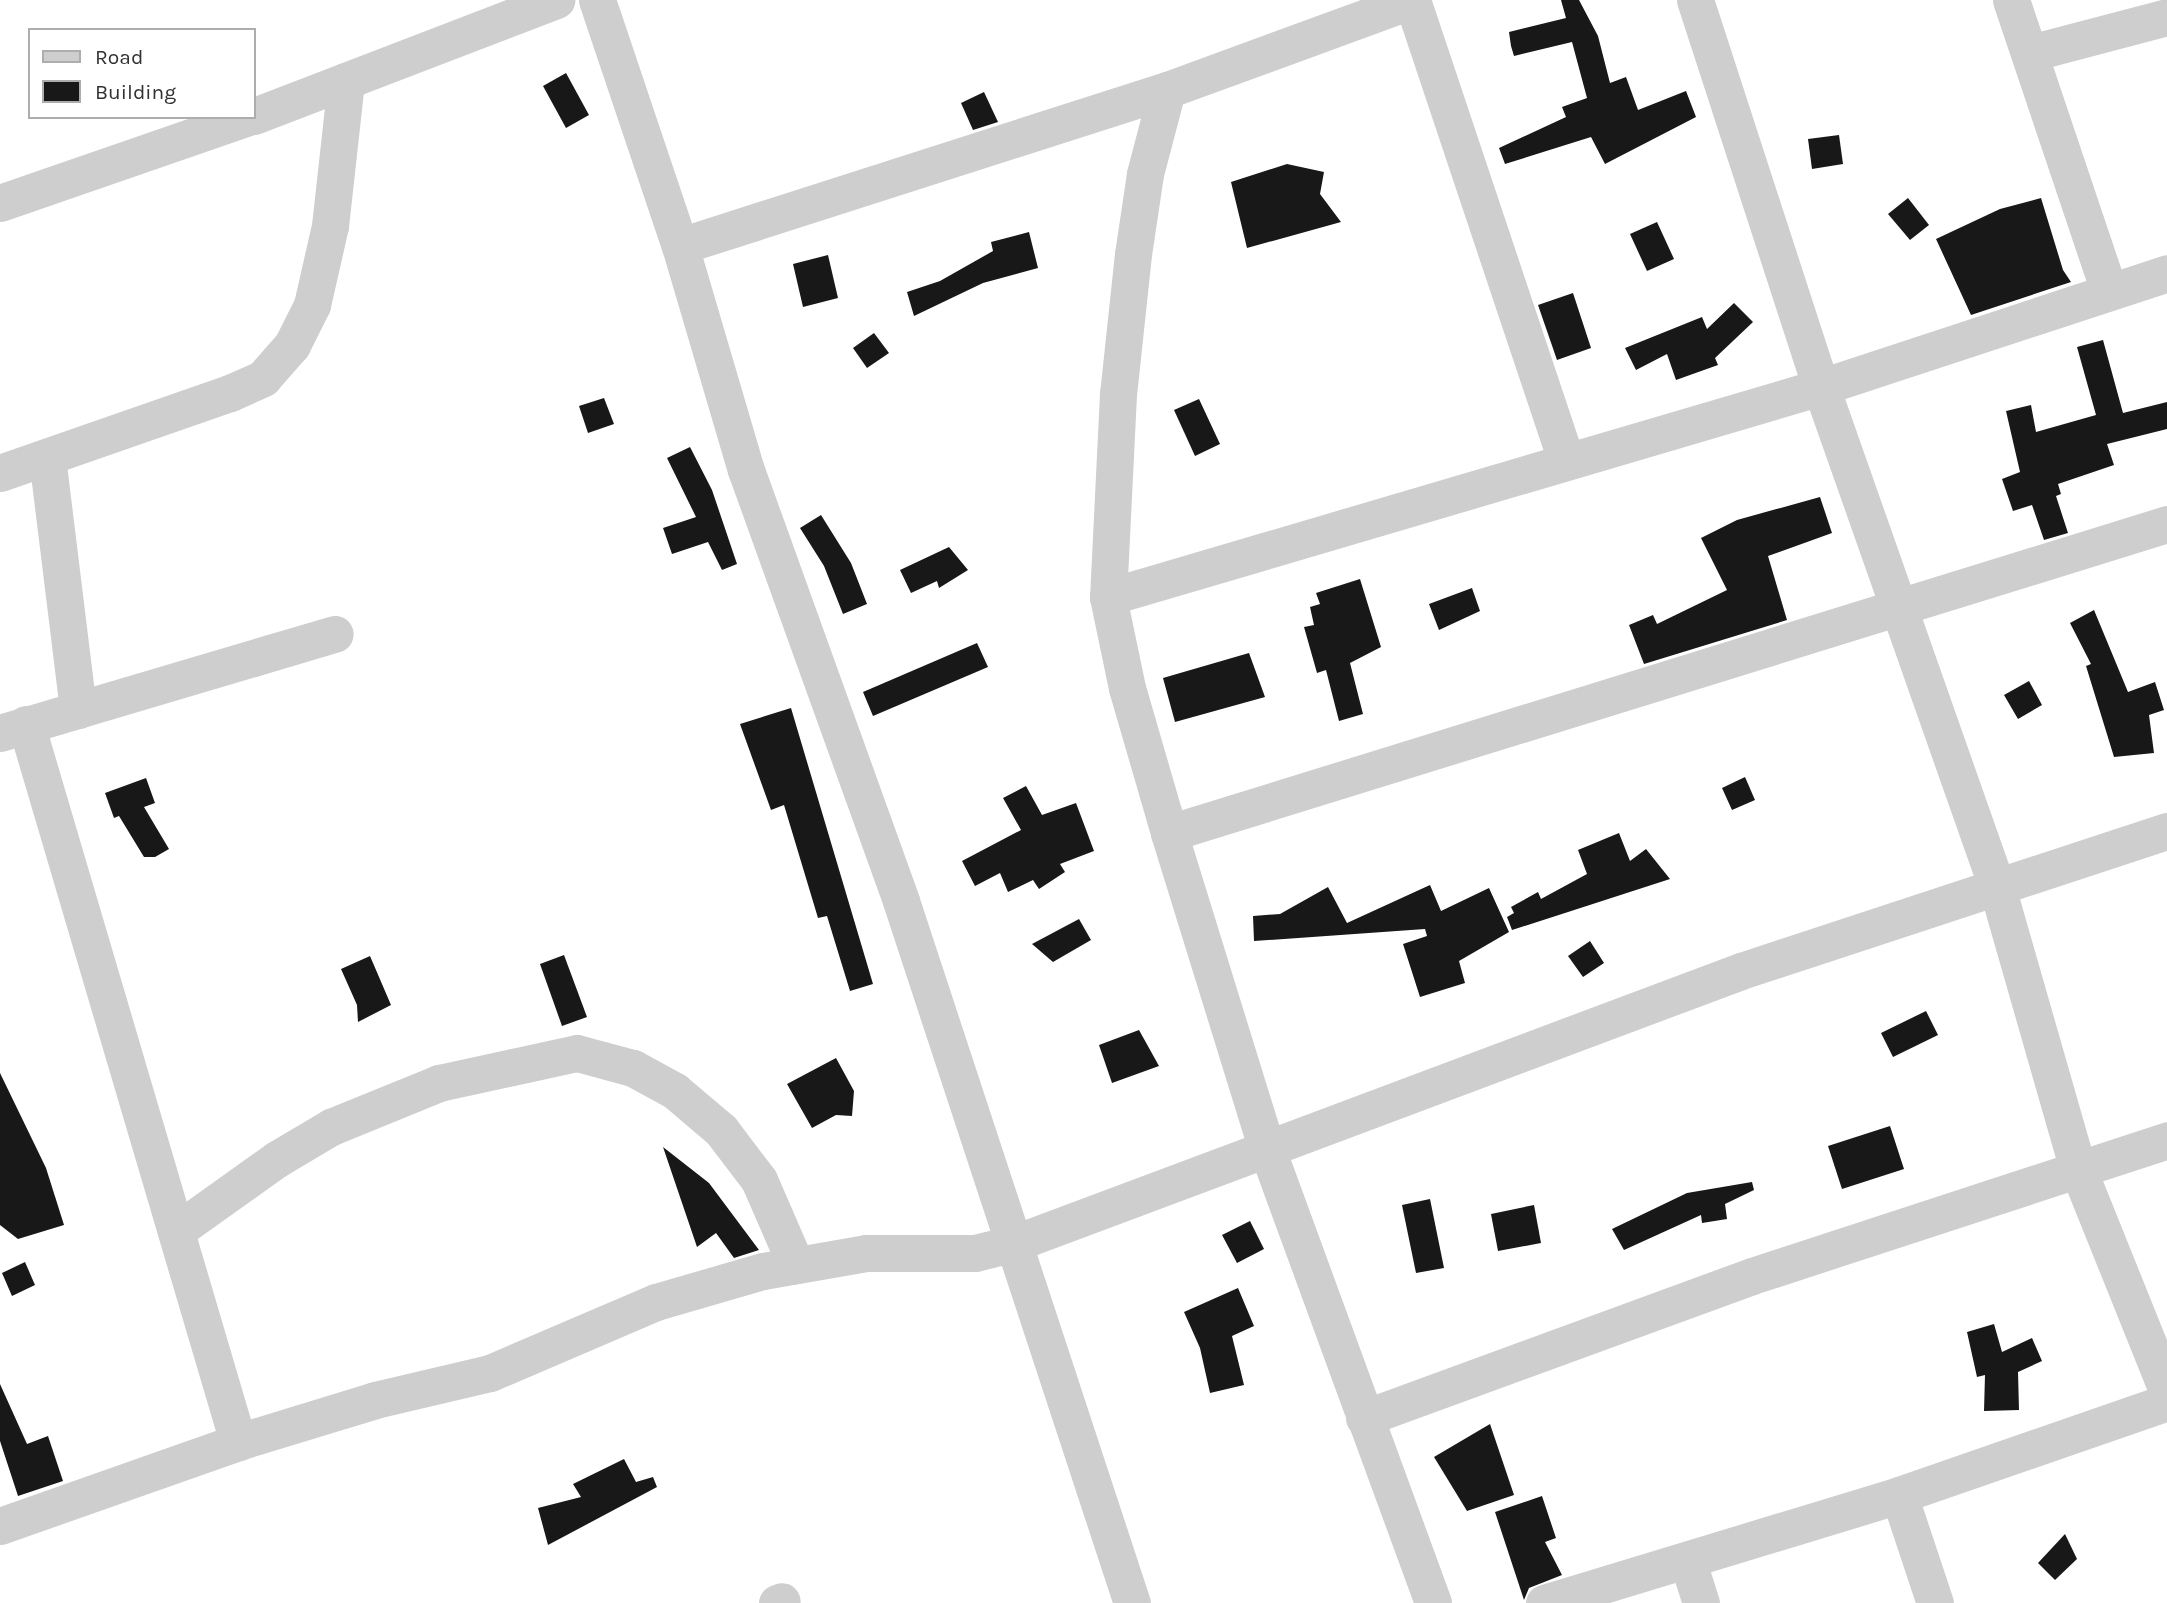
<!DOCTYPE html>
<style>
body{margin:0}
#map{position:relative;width:2167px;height:1603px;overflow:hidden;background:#fff;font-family:Karla,sans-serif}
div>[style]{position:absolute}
.building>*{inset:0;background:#181818}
.minor>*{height:37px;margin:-18.5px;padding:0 18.5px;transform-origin:18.5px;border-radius:18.5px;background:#cecece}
span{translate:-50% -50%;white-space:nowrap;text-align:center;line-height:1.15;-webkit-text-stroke:7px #fff;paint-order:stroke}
.legend{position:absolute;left:28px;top:28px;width:228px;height:91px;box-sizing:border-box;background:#fff;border:2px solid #adadad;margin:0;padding:9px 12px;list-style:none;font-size:21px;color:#313131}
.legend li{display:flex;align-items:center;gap:14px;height:35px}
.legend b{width:35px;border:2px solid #adadad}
</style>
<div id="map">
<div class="building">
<div style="clip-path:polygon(1561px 0,1579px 0,1598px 36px,1610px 83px,1626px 77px,1638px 110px,1686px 91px,1696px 117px,1605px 164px,1591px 137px,1505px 164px,1499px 148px,1566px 117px,1562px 107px,1587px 98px,1572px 42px,1514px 56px,1511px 46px,1509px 32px,1566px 18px)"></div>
<div style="clip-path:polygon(566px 73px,589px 115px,566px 128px,543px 86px)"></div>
<div style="clip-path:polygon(984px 92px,998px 122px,973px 130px,961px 103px)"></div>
<div style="clip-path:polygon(1839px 135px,1843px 164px,1812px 169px,1808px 139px)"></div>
<div style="clip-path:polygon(1287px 164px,1324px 172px,1320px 194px,1341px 222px,1247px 248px,1231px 182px)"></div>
<div style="clip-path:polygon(1908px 198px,1929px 225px,1910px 240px,1888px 214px)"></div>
<div style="clip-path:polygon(2041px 198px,2063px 270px,2071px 282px,1971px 315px,1936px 239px,2000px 209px)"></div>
<div style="clip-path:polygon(1657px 222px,1674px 259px,1647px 271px,1630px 234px)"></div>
<div style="clip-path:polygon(1029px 232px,1038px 268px,983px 283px,914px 316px,907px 292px,940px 281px,993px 251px,991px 242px)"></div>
<div style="clip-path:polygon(828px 255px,838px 298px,803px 307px,793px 264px)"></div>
<div style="clip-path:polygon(1573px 293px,1591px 348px,1557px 360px,1538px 305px)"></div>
<div style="clip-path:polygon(1734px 303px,1753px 322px,1715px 358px,1718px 365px,1676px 380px,1667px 354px,1636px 370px,1625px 348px,1702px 317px,1707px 329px)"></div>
<div style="clip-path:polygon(874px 333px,889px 353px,867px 368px,853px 348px)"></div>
<div style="clip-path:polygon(2103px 340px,2123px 413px,2167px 402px,2167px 429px,2107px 444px,2114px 465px,2058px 484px,2061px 494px,2056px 496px,2068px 533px,2044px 540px,2032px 505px,2013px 511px,2002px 479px,2020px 472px,2006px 411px,2031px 405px,2036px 432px,2096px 415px,2077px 347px)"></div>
<div style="clip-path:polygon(604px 398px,614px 424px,588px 433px,579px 406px)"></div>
<div style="clip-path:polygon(1199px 399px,1220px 444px,1195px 456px,1174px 410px)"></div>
<div style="clip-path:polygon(690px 447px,712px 490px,737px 564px,722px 570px,708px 542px,672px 554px,663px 528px,696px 517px,667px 458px)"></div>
<div style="clip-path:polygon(1820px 497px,1832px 533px,1768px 556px,1787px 620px,1644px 664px,1629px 625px,1653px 615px,1657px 624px,1727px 590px,1701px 538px,1737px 520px)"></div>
<div style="clip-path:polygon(821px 515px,851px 563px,867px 604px,843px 614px,824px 566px,800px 528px)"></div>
<div style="clip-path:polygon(949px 547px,968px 570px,939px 588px,937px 581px,911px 593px,900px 570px)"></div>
<div style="clip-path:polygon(1360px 579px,1381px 647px,1350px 663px,1363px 714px,1339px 721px,1326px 670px,1317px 673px,1304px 627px,1314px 625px,1310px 607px,1320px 604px,1316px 593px)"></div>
<div style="clip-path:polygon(1472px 588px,1480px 611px,1439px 630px,1429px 604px)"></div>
<div style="clip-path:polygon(2094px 610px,2128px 692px,2155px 682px,2164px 710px,2149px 715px,2154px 753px,2114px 757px,2086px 666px,2091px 664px,2070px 623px)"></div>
<div style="clip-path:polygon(977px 643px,988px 667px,873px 716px,863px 692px)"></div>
<div style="clip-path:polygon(1249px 653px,1265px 697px,1175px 722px,1163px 678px)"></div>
<div style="clip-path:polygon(2029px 681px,2042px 705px,2018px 719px,2004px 695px)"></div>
<div style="clip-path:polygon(791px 708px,873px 984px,850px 991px,827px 916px,818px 918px,784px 805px,771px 810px,740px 724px)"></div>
<div style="clip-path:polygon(1745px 777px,1755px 800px,1732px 810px,1722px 788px)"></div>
<div style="clip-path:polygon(146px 778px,155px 803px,144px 807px,169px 849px,155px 857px,144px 857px,119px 816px,114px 818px,105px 793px)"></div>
<div style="clip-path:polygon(1026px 786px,1042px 815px,1076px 803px,1094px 851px,1060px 864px,1065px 872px,1039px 889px,1033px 880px,1008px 892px,1000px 873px,975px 886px,962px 861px,1021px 830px,1003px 798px)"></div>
<div style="clip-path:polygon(1619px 833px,1630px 861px,1646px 849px,1670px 879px,1512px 930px,1507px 917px,1514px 913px,1511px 907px,1538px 892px,1541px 899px,1587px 874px,1578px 850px)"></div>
<div style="clip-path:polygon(1430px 885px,1441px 911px,1489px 888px,1509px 932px,1459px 961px,1465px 983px,1420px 997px,1403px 944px,1427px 936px,1425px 929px,1254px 941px,1253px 916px,1280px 914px,1328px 887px,1347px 923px)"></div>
<div style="clip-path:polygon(1079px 919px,1091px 940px,1053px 962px,1032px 944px)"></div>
<div style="clip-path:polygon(1590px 941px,1604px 963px,1583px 977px,1568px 956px)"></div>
<div style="clip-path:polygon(564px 955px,587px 1017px,562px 1026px,540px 964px)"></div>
<div style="clip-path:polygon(370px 956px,391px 1005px,358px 1022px,357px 1005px,341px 969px)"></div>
<div style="clip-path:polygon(1926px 1011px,1938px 1035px,1893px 1057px,1881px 1033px)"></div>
<div style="clip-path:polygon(1139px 1030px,1159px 1066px,1112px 1083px,1099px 1045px)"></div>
<div style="clip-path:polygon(836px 1058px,854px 1091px,852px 1116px,836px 1115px,812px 1128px,787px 1084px)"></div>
<div style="clip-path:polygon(0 1073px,46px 1168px,64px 1225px,18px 1239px,0 1225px)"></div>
<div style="clip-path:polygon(1890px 1126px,1904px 1169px,1842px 1189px,1828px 1146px)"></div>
<div style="clip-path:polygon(663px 1147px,709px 1183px,759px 1250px,734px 1258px,716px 1233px,697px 1247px)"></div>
<div style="clip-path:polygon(1752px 1182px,1754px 1190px,1725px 1204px,1727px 1219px,1702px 1223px,1701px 1215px,1624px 1250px,1612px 1229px,1687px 1193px)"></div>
<div style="clip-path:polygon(1430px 1199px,1444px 1268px,1416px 1273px,1402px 1205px)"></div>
<div style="clip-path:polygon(1534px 1205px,1541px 1243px,1498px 1251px,1491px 1214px)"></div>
<div style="clip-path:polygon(1250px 1221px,1264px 1249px,1237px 1263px,1222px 1235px)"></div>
<div style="clip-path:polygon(25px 1262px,35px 1285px,12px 1296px,2px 1273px)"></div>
<div style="clip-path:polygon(1238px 1288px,1254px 1326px,1232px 1336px,1244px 1385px,1210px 1393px,1200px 1348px,1184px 1312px)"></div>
<div style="clip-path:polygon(1994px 1324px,2002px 1352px,2032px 1338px,2042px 1361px,2018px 1372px,2019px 1410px,1984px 1411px,1985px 1375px,1977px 1377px,1967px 1332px)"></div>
<div style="clip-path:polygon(0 1384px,27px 1444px,48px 1436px,63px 1481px,18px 1496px,0 1441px)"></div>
<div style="clip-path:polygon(1490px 1424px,1514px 1495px,1467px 1511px,1434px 1457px)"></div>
<div style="clip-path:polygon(624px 1459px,636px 1482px,653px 1477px,657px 1487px,548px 1545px,538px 1508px,581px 1497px,573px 1484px)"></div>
<div style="clip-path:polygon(1542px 1496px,1556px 1538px,1545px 1542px,1562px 1575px,1529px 1588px,1524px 1600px,1495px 1512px)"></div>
<div style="clip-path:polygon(2065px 1534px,2077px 1559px,2055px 1580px,2038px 1563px)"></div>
</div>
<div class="minor">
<div style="left:597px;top:0;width:260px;rotate:71.4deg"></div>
<div style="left:680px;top:246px;width:234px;rotate:73.6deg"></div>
<div style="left:746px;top:470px;width:458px;rotate:70.2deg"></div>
<div style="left:901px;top:901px;width:739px;rotate:71.79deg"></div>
<div style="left:1412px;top:0;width:485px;rotate:71.5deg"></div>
<div style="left:1695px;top:0;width:407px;rotate:72deg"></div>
<div style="left:1821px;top:387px;width:530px;rotate:70.61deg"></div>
<div style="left:1997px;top:887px;width:293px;rotate:74deg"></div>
<div style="left:2078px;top:1169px;width:238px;rotate:68.1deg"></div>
<div style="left:2011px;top:0;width:308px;rotate:71.4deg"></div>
<div style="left:2030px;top:53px;width:142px;rotate:-14.7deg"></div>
<div style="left:1167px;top:90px;width:87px;rotate:104.7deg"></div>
<div style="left:1145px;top:174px;width:81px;rotate:98.5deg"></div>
<div style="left:1133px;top:254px;width:141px;rotate:96.1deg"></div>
<div style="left:1118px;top:394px;width:203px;rotate:92.8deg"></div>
<div style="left:1108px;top:597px;width:93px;rotate:78.2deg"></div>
<div style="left:1127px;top:688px;width:151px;rotate:73.8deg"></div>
<div style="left:1169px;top:833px;width:331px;rotate:72.8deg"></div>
<div style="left:1267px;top:1149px;width:483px;rotate:69.9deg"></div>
<div style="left:254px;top:116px;width:324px;rotate:-21deg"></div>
<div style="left:0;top:203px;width:263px;rotate:-19.1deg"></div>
<div style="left:680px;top:246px;width:511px;rotate:-17.76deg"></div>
<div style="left:1167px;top:90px;width:262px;rotate:-20.1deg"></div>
<div style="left:47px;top:457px;width:255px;rotate:83deg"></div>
<div style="left:0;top:473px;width:244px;rotate:-19.2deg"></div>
<div style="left:230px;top:393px;width:36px;rotate:-24deg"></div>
<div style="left:263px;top:378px;width:44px;rotate:-48.7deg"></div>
<div style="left:292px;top:345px;width:45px;rotate:-63.4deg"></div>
<div style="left:312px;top:305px;width:81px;rotate:-77.2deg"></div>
<div style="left:330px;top:226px;width:146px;rotate:-83.7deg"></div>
<div style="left:1108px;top:597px;width:743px;rotate:-16.41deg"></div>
<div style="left:1821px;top:387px;width:364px;rotate:-18.2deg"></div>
<div style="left:26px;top:724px;width:749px;rotate:73.55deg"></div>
<div style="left:0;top:733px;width:349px;rotate:-16.5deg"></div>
<div style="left:1169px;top:833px;width:1045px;rotate:-17.2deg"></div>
<div style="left:176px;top:1231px;width:124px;rotate:-35.5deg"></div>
<div style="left:277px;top:1159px;width:63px;rotate:-30.7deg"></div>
<div style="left:331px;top:1127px;width:117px;rotate:-22.2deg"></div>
<div style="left:439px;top:1083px;width:141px;rotate:-12.3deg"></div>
<div style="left:577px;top:1053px;width:58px;rotate:15deg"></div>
<div style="left:633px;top:1068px;width:48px;rotate:28.7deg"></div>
<div style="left:675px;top:1091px;width:60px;rotate:40.3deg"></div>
<div style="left:721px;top:1130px;width:63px;rotate:52.8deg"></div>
<div style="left:759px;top:1180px;width:93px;rotate:66.5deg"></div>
<div style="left:1364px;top:1418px;width:413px;rotate:-20.1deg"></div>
<div style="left:1752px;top:1276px;width:437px;rotate:-18.1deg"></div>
<div style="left:1899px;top:1495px;width:114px;rotate:71.6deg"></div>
<div style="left:0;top:1526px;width:252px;rotate:-19.4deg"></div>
<div style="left:238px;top:1442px;width:143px;rotate:-17deg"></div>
<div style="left:375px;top:1400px;width:118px;rotate:-13.2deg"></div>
<div style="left:490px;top:1373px;width:181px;rotate:-23.2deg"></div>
<div style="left:656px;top:1302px;width:111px;rotate:-16.2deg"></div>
<div style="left:763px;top:1271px;width:105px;rotate:-9.9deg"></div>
<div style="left:866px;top:1253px;width:109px"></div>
<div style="left:975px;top:1253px;width:41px;rotate:-14deg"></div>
<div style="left:1015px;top:1243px;width:775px;rotate:-20.54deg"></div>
<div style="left:1741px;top:971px;width:448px;rotate:-18.2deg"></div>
<div style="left:1688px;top:1562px;width:43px;rotate:72.4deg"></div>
<div style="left:777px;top:1603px;width:5px;rotate:-22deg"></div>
<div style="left:1544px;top:1603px;width:371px;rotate:-16.9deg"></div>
<div style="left:1899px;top:1495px;width:284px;rotate:-19.1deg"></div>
</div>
<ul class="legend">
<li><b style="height:9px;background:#cecece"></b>Road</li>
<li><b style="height:19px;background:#181818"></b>Building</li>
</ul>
</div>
